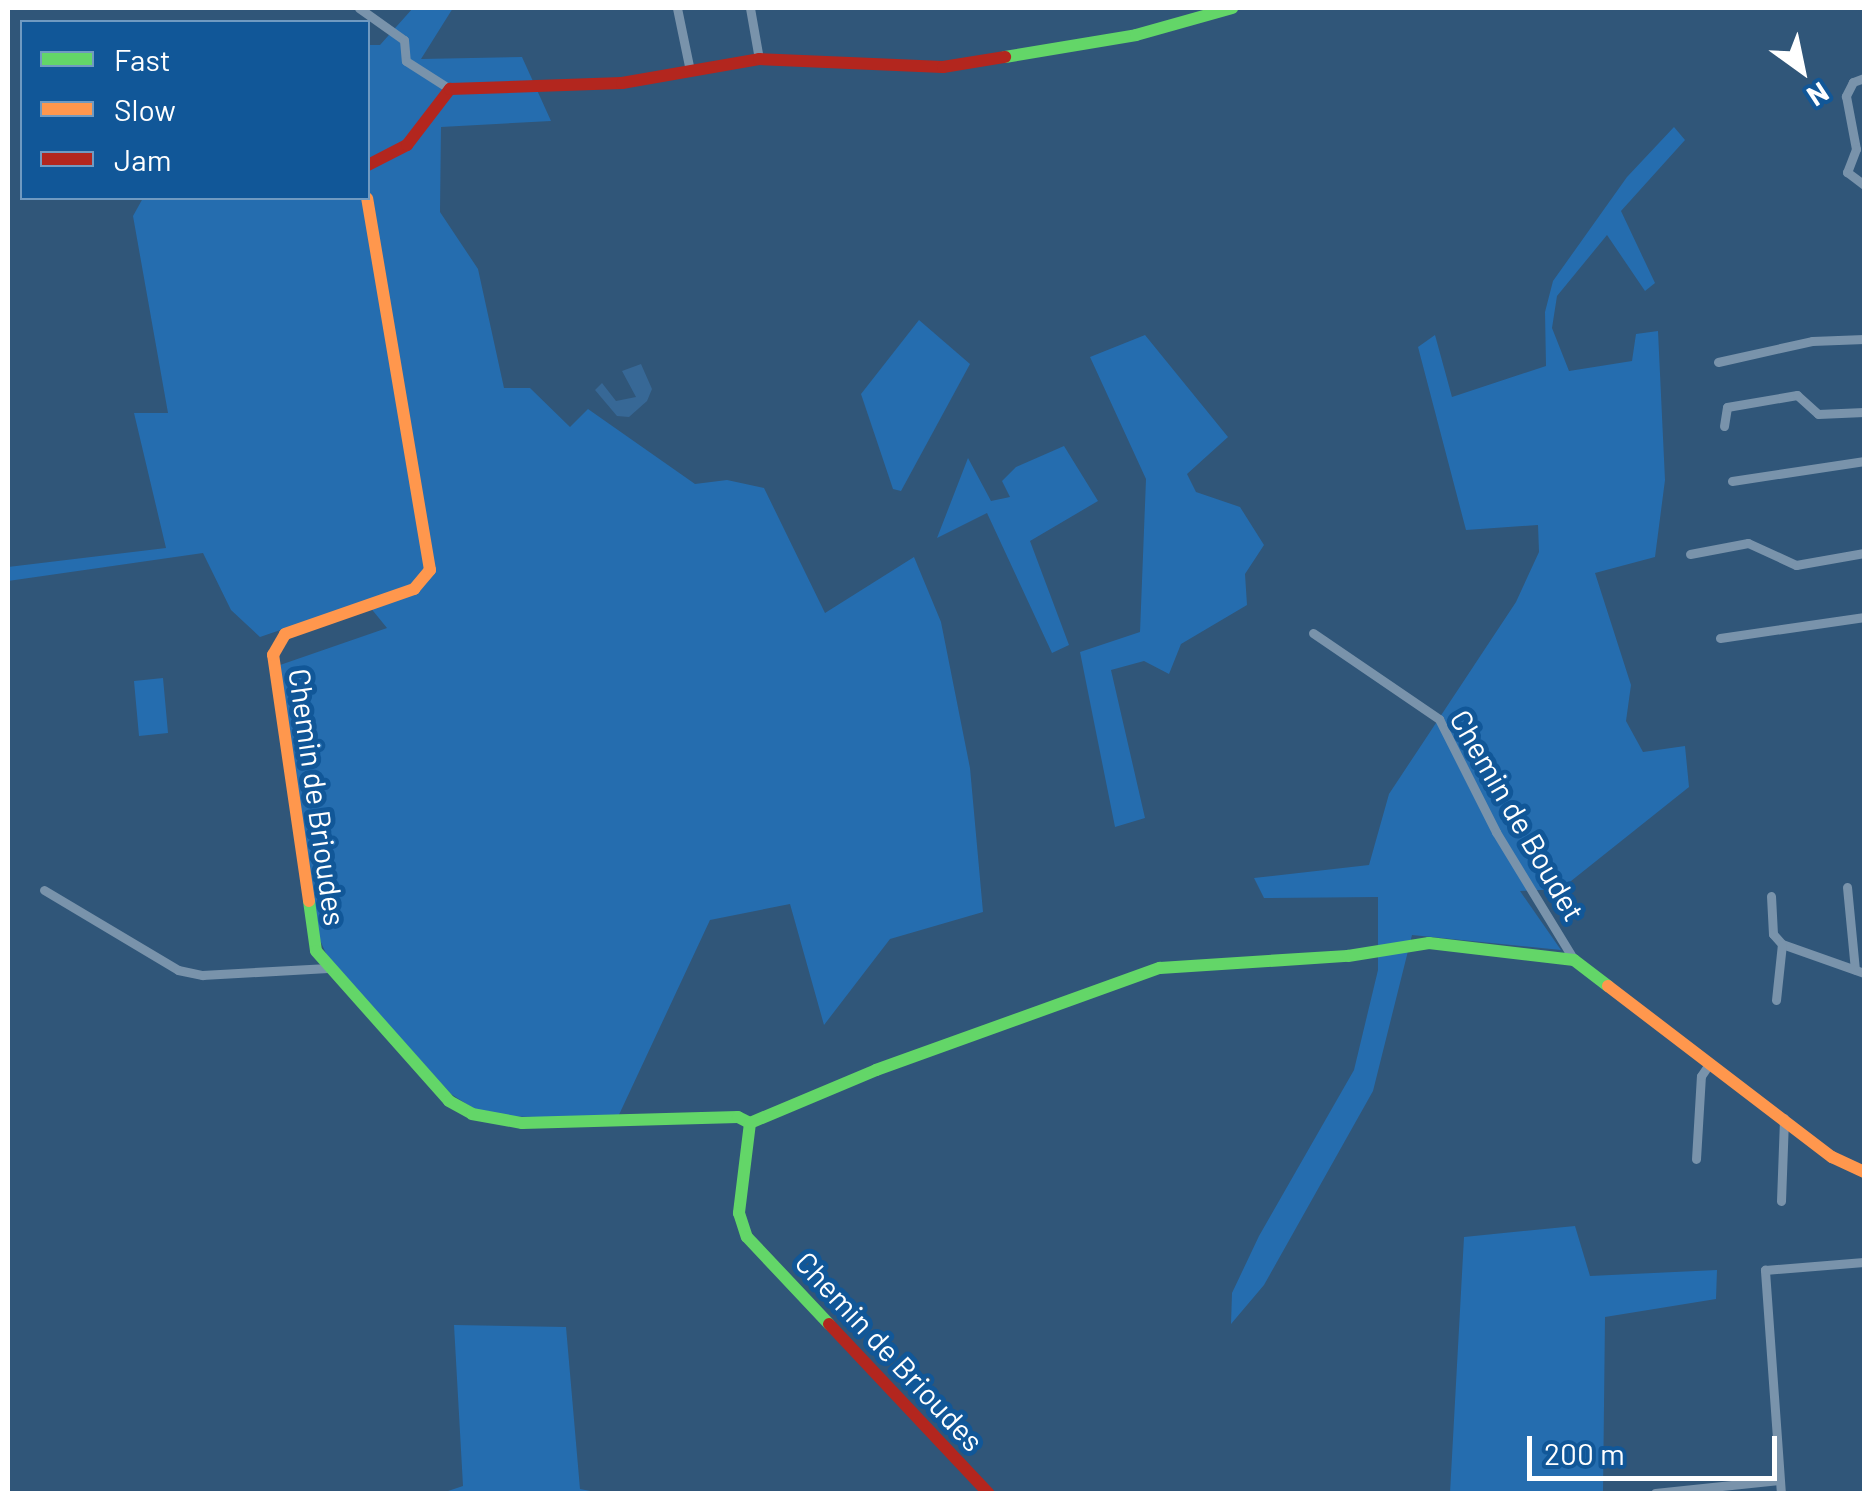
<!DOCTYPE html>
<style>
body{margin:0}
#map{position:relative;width:1872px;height:1501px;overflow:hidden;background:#305679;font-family:Barlow,sans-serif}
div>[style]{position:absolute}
.green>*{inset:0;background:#256daf}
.water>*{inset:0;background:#376896}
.street>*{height:9px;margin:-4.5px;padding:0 4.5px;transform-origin:4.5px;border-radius:4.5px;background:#7993ab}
.fast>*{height:12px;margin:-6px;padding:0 6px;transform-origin:6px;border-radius:6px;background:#63d668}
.slow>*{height:12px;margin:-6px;padding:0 6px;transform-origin:6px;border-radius:6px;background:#ff974d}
.jam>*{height:12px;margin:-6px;padding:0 6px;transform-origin:6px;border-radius:6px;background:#b3261e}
span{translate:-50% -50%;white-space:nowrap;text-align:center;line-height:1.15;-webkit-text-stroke:10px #115798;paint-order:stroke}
.street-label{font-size:30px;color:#fff}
.frame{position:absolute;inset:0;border:10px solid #fff;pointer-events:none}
.legend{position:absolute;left:20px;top:20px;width:350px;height:180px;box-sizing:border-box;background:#115798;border:2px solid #709ac1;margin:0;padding:12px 18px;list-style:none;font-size:30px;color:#fff}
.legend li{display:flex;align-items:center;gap:20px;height:50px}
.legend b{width:50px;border:2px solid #709ac1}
.north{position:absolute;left:1752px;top:20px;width:100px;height:100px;-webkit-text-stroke:8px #115798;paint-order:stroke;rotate:147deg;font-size:28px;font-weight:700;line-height:40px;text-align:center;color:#fff}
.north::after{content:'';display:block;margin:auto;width:35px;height:45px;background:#fff;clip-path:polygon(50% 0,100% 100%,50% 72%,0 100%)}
.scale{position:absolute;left:1527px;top:1436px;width:250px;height:45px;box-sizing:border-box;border:5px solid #fff;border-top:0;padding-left:12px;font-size:30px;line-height:35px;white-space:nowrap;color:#fff;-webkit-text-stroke:8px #115798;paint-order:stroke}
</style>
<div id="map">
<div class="green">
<div style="clip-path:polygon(413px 8px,453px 8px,421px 59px,522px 57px,551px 121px,441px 127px,440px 212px,478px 269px,504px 388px,530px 388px,570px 427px,588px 409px,695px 484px,727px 480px,764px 488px,825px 613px,914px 557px,941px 622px,970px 768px,983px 912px,890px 939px,824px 1025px,790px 904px,710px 920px,617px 1119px,495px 1116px,473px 1108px,451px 1094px,328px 958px,316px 931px,280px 665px,387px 628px,365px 601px,260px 637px,231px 610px,203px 553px,8px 581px,8px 567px,166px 548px,134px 413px,168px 413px,133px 216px,143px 198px,368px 198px,368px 45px,380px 45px)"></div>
<div style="clip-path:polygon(1674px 127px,1685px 140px,1621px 211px,1655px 283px,1645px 291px,1607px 235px,1557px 296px,1552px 328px,1569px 371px,1632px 361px,1636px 334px,1658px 331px,1665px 480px,1655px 557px,1595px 573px,1631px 685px,1626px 721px,1643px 752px,1685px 746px,1689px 787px,1561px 889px,1520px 891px,1561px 950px,1412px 935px,1373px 1091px,1264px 1285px,1231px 1324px,1232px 1293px,1259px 1236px,1354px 1070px,1378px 970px,1378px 897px,1264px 898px,1254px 878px,1369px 865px,1389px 794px,1516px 602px,1539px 552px,1538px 525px,1466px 530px,1418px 347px,1435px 335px,1452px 397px,1546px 366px,1545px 312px,1553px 281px,1627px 177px)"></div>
<div style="clip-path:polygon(919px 320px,970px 364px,901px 491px,893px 489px,861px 394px)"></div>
<div style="clip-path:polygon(1145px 335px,1228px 437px,1187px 474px,1196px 492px,1240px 507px,1264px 545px,1245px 574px,1247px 605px,1181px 644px,1169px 674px,1144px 661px,1111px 670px,1145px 818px,1115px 827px,1080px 652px,1140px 632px,1146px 479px,1090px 357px)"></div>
<div style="clip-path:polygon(1064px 446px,1098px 501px,1030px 541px,1069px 645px,1052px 653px,987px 513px,937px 538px,968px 458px,991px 501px,1010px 497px,1002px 481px,1016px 467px)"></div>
<div style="clip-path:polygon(163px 678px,168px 733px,139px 736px,134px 681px)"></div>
<div style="clip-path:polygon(1575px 1226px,1590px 1276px,1717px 1270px,1716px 1299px,1605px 1317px,1603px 1493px,1450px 1493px,1464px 1237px)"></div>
<div style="clip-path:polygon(454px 1325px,566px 1327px,580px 1489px,601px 1493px,442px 1493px,463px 1486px)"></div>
</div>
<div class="water">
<div style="clip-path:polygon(641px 364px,652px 389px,647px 401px,629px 417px,617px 416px,595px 390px,602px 383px,616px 401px,636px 397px,622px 371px)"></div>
</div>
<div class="street">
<div style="left:359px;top:8px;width:55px;rotate:35.4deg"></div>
<div style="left:404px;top:40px;width:21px;rotate:85deg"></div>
<div style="left:406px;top:61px;width:52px;rotate:32.5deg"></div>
<div style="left:677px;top:8px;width:64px;rotate:78.3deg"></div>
<div style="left:750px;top:8px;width:52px;rotate:80deg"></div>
<div style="left:1864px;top:78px;width:12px;rotate:160deg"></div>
<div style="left:1853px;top:82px;width:16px;rotate:117deg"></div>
<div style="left:1846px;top:96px;width:54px;rotate:79.3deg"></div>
<div style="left:1856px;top:149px;width:25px;rotate:111deg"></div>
<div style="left:1847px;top:172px;width:21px;rotate:37deg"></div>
<div style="left:1718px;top:362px;width:96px;rotate:-12.6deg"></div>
<div style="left:1812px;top:341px;width:52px;rotate:-2.2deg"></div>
<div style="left:1724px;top:426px;width:19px;rotate:-81deg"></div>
<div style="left:1727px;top:407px;width:71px;rotate:-9.7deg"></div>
<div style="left:1797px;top:395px;width:28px;rotate:42deg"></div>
<div style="left:1818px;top:414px;width:46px;rotate:-2.5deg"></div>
<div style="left:1732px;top:481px;width:134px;rotate:-8.6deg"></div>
<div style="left:1690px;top:554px;width:59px;rotate:-10.7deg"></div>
<div style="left:1748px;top:543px;width:53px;rotate:24.6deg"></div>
<div style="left:1796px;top:565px;width:69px;rotate:-10deg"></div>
<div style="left:1313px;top:633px;width:153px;rotate:34.3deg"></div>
<div style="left:1439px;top:719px;width:127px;rotate:63.2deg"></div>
<div style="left:1496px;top:832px;width:150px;rotate:58.6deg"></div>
<div style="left:1720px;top:638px;width:146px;rotate:-8.3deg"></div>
<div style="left:1847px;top:887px;width:83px;rotate:84.5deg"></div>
<div style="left:44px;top:890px;width:156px;rotate:30.8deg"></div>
<div style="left:178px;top:970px;width:25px;rotate:12deg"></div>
<div style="left:202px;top:975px;width:126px;rotate:-3.2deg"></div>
<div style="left:1771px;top:896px;width:38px;rotate:87deg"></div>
<div style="left:1773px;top:934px;width:13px;rotate:48deg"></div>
<div style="left:1782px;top:944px;width:87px;rotate:19.5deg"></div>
<div style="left:1776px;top:1000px;width:56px;rotate:-83.9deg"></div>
<div style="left:1696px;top:1159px;width:83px;rotate:-86.6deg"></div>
<div style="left:1701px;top:1076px;width:14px;rotate:-56deg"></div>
<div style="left:1781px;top:1201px;width:83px;rotate:-87.9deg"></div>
<div style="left:1655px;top:1493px;width:125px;rotate:-6deg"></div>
<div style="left:1781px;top:1494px;width:225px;rotate:-94.1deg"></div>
<div style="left:1765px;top:1270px;width:99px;rotate:-4.6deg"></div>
</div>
<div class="fast">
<div style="left:1005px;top:57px;width:133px;rotate:-9.5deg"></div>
<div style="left:1136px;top:35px;width:100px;rotate:-15.7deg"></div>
<div style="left:309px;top:901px;width:50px;rotate:82deg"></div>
<div style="left:316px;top:951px;width:200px;rotate:48.4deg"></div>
<div style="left:449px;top:1101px;width:26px;rotate:29deg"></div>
<div style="left:472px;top:1114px;width:51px;rotate:10.2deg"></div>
<div style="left:522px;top:1123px;width:216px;rotate:-1.6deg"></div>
<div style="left:738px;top:1117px;width:13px;rotate:27deg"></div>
<div style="left:750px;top:1123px;width:91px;rotate:97deg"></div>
<div style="left:739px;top:1213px;width:25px;rotate:72deg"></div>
<div style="left:747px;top:1237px;width:120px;rotate:46.7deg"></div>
<div style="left:750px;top:1123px;width:137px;rotate:-22.8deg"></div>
<div style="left:876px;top:1070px;width:302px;rotate:-19.8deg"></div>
<div style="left:1160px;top:968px;width:188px;rotate:-3.7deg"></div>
<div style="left:1348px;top:956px;width:82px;rotate:-9.1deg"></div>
<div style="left:1429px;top:943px;width:146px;rotate:6.7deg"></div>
<div style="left:1574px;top:960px;width:43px;rotate:37.4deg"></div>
</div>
<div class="slow">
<div style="left:309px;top:901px;width:249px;rotate:-98.3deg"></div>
<div style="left:273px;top:655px;width:24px;rotate:-60deg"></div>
<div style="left:285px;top:634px;width:137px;rotate:-19.2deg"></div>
<div style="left:414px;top:589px;width:25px;rotate:-50deg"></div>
<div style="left:430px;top:570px;width:377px;rotate:-99.6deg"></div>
<div style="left:1608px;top:986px;width:282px;rotate:37.4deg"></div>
<div style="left:1832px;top:1157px;width:35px;rotate:25deg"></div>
</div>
<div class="jam">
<div style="left:368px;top:165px;width:44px;rotate:-27.1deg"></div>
<div style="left:407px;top:145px;width:71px;rotate:-52.5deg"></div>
<div style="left:450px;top:89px;width:172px;rotate:-2deg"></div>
<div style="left:622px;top:83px;width:139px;rotate:-9.9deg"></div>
<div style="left:759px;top:59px;width:184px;rotate:2.5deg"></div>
<div style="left:943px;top:67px;width:63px;rotate:-9.2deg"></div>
<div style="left:829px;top:1324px;width:233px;rotate:46.7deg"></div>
</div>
<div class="street-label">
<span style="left:318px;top:797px;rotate:82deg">Chemin de Brioudes</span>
<span style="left:1518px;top:815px;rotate:60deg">Chemin de Boudet</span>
<span style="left:890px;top:1351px;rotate:47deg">Chemin de Brioudes</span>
</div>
<div class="frame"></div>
<ul class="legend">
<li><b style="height:12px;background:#63d668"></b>Fast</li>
<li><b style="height:12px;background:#ff974d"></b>Slow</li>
<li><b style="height:12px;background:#b3261e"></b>Jam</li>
</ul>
<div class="north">N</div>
<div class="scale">200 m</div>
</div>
